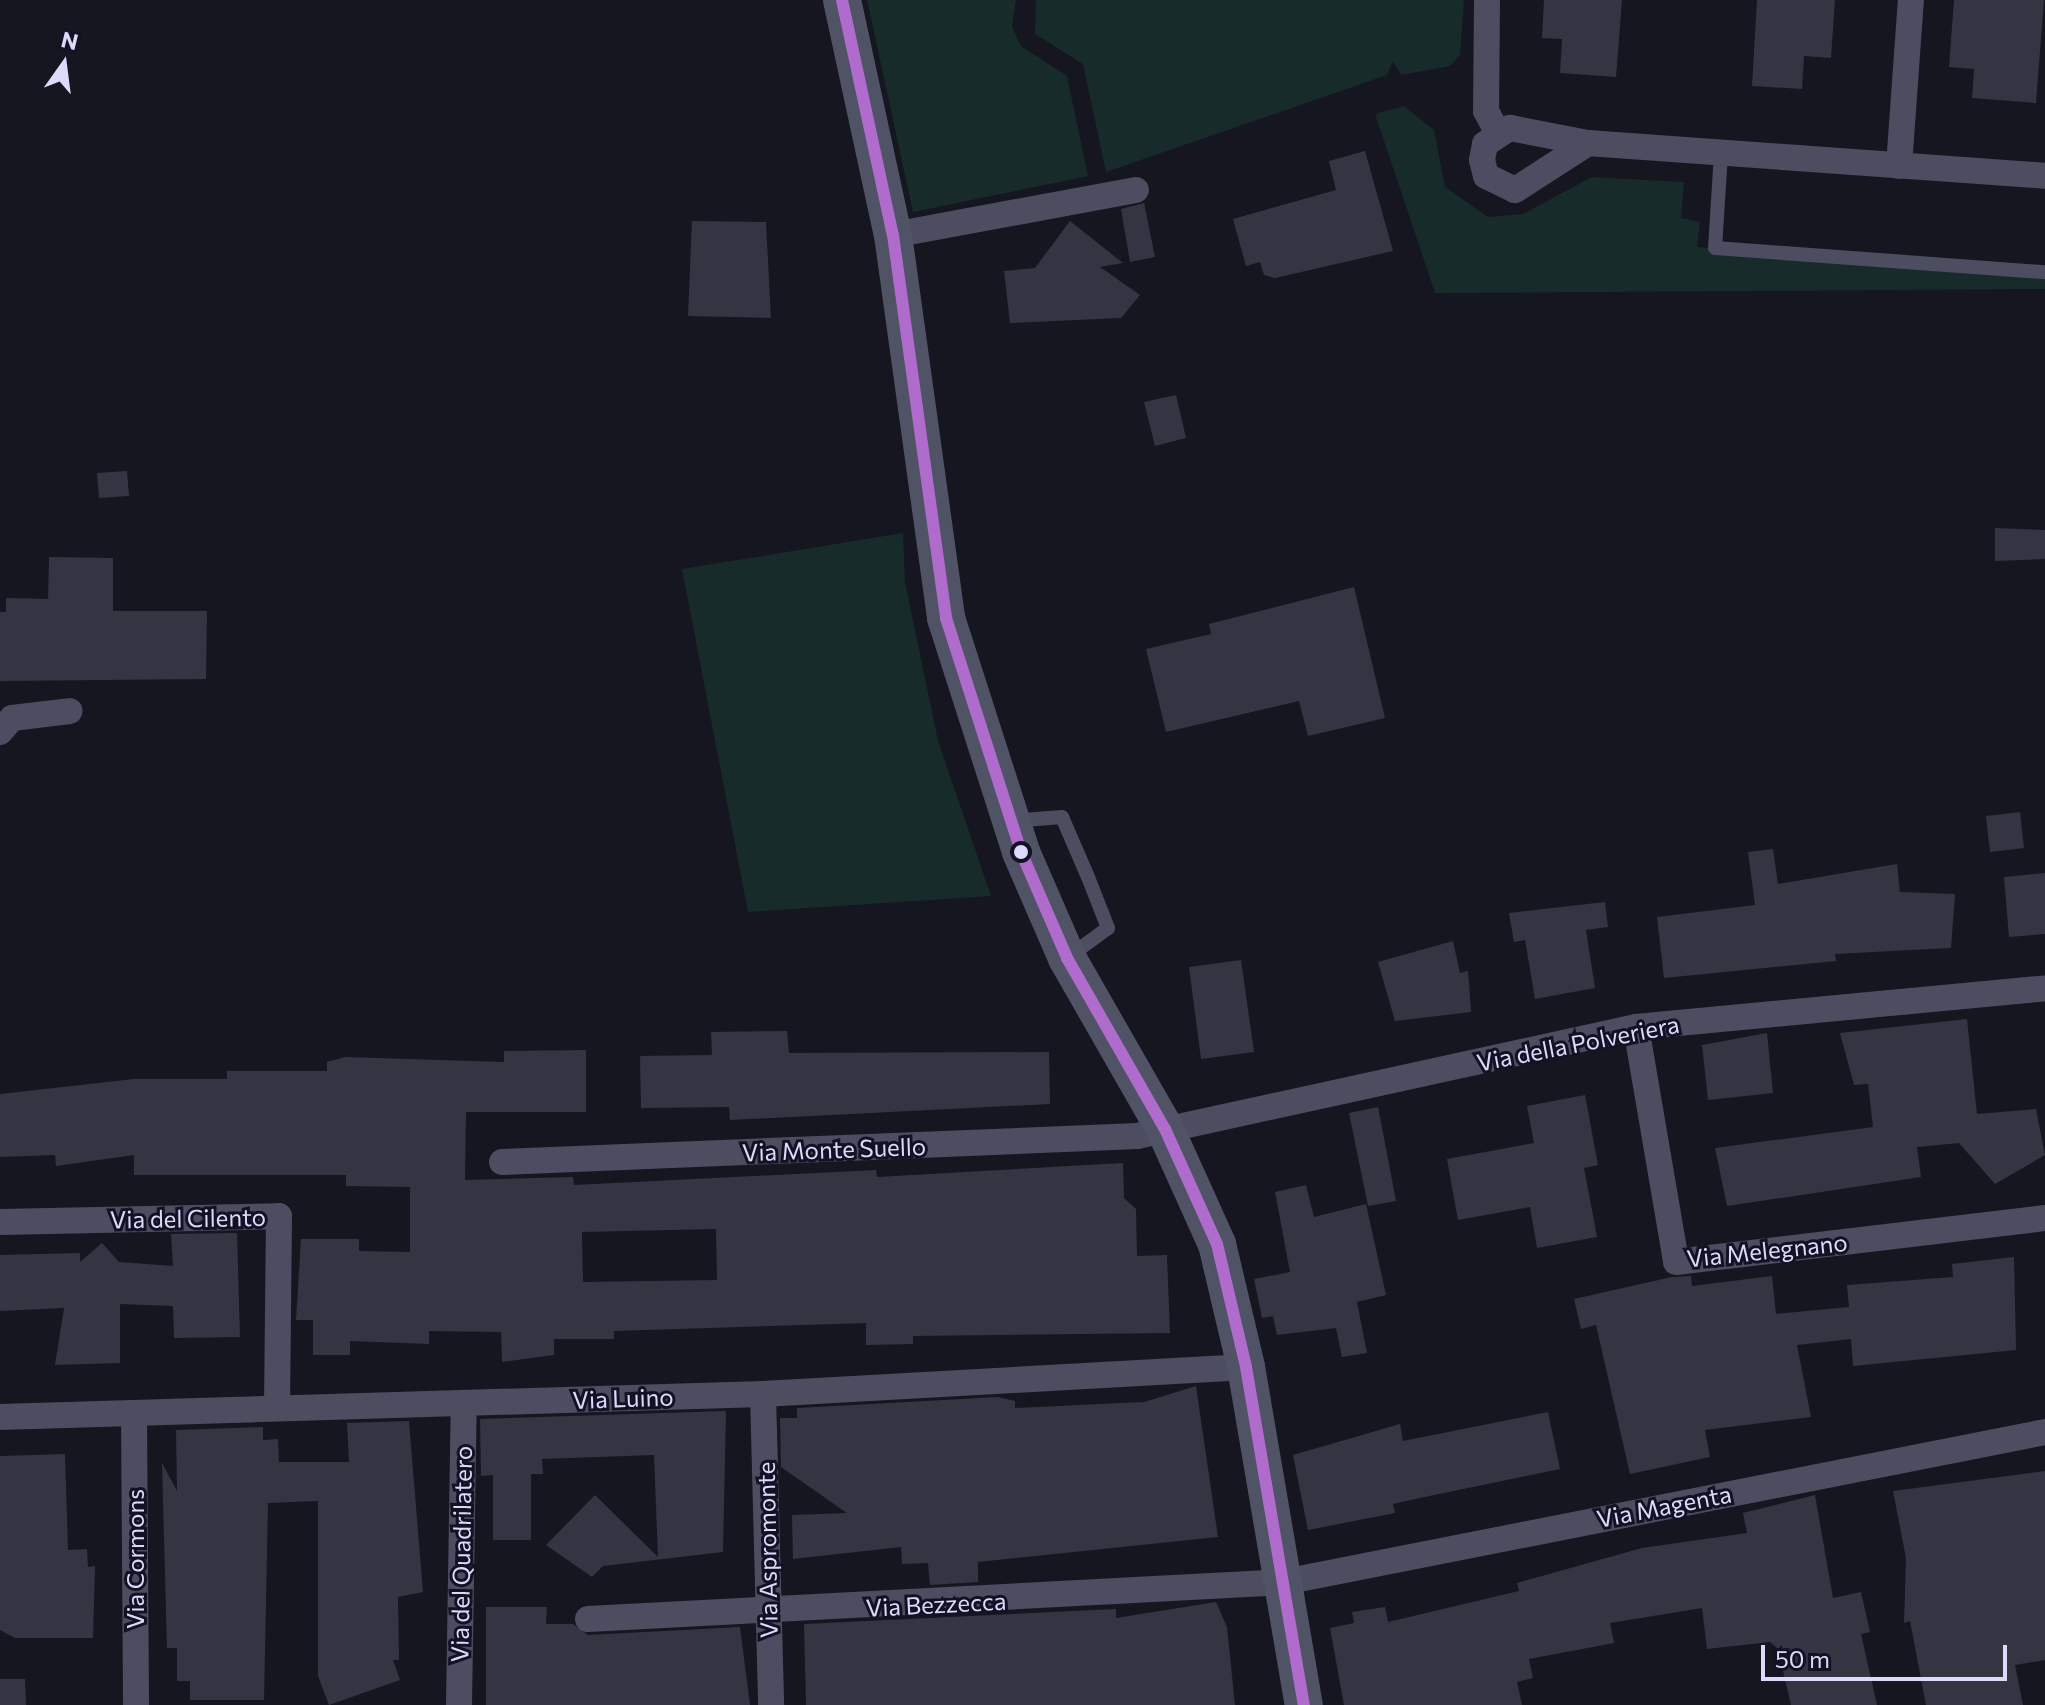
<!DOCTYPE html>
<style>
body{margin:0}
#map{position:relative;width:2045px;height:1705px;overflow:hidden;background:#161620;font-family:Commissioner,sans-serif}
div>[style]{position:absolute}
.green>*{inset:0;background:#162b2a}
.building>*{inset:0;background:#353442}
.service>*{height:14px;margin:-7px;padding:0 7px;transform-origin:7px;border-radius:7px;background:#4c4d60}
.minor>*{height:26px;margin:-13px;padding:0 13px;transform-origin:13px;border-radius:13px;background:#4c4d60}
.secondary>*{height:38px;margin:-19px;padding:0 19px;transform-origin:19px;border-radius:19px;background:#505266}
.bus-1>*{height:12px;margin:-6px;padding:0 6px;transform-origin:6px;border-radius:6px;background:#b06ccc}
.dots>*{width:22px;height:22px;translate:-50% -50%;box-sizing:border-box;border:4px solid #131224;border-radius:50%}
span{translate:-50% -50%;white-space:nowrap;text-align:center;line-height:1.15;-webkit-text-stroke:6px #131224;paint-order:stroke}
.street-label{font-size:24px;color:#dbdafb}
.north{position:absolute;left:24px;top:24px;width:80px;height:80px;-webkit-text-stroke:6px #131224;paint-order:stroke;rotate:14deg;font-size:22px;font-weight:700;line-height:32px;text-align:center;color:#dbdafb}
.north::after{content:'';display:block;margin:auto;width:28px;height:36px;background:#dbdafb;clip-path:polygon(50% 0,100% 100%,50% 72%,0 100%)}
.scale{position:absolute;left:1761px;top:1645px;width:246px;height:36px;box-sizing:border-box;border:4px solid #dbdafb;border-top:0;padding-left:10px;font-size:24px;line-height:28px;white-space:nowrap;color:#dbdafb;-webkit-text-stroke:6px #131224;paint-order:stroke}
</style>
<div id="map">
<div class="green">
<div style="clip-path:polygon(867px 0,1016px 0,1012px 27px,1021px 46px,1067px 76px,1088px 176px,913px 212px)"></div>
<div style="clip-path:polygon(1036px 0,1464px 0,1460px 55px,1450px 66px,1401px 75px,1393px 61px,1387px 75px,1106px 172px,1083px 64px,1035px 34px)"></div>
<div style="clip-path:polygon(1404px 106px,1434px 130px,1445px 187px,1488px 217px,1523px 214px,1592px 177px,1684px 182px,1681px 218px,1700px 222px,1697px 247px,2045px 271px,2045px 289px,1435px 293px,1375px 114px)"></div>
<div style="clip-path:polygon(903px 533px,905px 582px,938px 741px,991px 896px,748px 912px,682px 569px)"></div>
</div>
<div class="building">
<div style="clip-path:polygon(1544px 0,1622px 0,1616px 77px,1560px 73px,1562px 39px,1542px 38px)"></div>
<div style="clip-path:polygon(1757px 0,1835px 0,1831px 58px,1804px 56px,1802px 89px,1752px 86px)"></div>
<div style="clip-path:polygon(1954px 0,2044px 0,2036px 103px,1972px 98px,1974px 69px,1949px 67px)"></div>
<div style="clip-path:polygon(1365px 151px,1393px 251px,1275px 278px,1264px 275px,1260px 262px,1246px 266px,1233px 219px,1336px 190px,1329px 161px)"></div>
<div style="clip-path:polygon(1144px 203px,1155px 257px,1130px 262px,1121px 209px)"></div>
<div style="clip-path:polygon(692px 221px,766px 222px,771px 318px,688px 316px)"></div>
<div style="clip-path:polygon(1070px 221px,1123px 263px,1100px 267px,1140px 295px,1121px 318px,1010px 323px,1004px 271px,1035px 268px)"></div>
<div style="clip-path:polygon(1176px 395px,1186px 438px,1155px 446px,1144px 402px)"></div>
<div style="clip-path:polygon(127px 471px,129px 496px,99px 498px,97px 473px)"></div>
<div style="clip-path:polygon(1995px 528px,2045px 530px,2045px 559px,1995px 561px)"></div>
<div style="clip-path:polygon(49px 557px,113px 558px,113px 611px,207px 611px,206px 679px,0 681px,0 612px,6px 612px,6px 598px,48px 599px)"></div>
<div style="clip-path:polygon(1354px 587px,1385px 718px,1308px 736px,1299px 701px,1166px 732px,1146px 649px,1211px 634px,1209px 624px)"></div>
<div style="clip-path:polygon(2020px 812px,2024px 848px,1990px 852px,1986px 816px)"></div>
<div style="clip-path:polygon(1773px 849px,1778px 884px,1897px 864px,1900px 892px,1955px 894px,1951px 948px,1835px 954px,1836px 961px,1664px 978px,1657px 917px,1755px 905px,1748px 852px)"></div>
<div style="clip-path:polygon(2045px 873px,2045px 934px,2009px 937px,2004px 877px)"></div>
<div style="clip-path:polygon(1605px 902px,1608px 927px,1586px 930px,1595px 988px,1535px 999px,1525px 940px,1514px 942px,1509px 913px)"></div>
<div style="clip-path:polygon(1453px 941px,1460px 973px,1468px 971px,1471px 1012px,1395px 1021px,1378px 962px)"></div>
<div style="clip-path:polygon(1241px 960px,1254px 1052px,1201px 1059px,1189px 967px)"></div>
<div style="clip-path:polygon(1967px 1019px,1977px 1114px,2036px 1109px,2045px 1155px,1995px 1184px,1959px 1143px,1917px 1147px,1921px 1177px,1727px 1206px,1715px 1148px,1873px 1127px,1868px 1084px,1854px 1085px,1840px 1033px)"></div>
<div style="clip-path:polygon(787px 1031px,789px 1053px,1049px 1052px,1050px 1104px,730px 1120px,729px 1107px,641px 1108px,640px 1056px,712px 1055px,711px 1032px)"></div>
<div style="clip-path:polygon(1767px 1033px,1773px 1093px,1708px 1100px,1702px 1045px)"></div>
<div style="clip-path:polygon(evenodd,586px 1050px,586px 1112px,466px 1112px,465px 1180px,573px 1177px,574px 1185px,876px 1170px,877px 1177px,1123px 1163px,1124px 1198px,1136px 1209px,1137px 1256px,1167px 1255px,1170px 1333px,913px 1336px,913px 1344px,866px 1345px,866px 1323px,614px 1331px,614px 1339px,554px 1339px,554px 1355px,502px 1362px,501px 1332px,429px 1331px,429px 1344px,350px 1341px,350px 1355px,313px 1355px,313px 1320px,296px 1320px,301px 1239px,359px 1239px,359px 1251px,410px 1252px,410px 1187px,346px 1186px,346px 1175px,134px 1175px,134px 1155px,56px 1166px,55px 1155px,0 1157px,0 1094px,134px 1079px,227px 1079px,227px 1071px,327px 1071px,327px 1062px,345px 1057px,504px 1062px,504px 1051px,586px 1050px,716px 1229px,717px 1280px,583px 1282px,582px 1232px,716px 1229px)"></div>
<div style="clip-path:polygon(1585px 1095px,1598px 1165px,1584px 1168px,1597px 1237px,1537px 1248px,1530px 1207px,1458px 1220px,1447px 1159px,1534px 1143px,1527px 1106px)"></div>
<div style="clip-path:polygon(1378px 1107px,1396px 1201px,1368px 1206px,1349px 1113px)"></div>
<div style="clip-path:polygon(1306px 1185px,1314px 1217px,1366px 1204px,1386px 1295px,1357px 1302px,1367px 1353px,1342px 1357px,1336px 1328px,1277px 1335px,1273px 1316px,1262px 1318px,1254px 1279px,1290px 1272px,1275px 1192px)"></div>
<div style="clip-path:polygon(237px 1233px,240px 1337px,174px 1338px,173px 1306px,120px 1304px,120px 1363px,55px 1365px,64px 1308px,0 1311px,0 1255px,80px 1253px,80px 1262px,102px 1243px,119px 1262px,173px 1266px,171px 1234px)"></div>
<div style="clip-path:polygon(2014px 1257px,2016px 1350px,1853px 1366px,1851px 1339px,1797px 1345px,1811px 1417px,1705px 1430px,1710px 1457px,1630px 1474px,1596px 1325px,1581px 1329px,1574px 1299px,1672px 1277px,1691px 1276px,1692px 1286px,1772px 1276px,1776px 1314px,1849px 1307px,1847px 1285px,1953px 1277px,1952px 1264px)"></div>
<div style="clip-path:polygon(1196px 1386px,1218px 1537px,978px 1562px,978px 1582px,930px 1585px,928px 1563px,902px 1564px,901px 1547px,793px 1559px,792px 1515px,847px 1513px,781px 1467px,780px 1418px,797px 1418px,797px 1408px,998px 1397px,1015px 1401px,1015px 1408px,1144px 1402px)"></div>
<div style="clip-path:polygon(726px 1411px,723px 1552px,603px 1566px,592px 1577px,546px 1545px,595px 1495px,658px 1557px,654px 1455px,542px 1459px,543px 1474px,531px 1474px,531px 1540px,493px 1540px,493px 1475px,481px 1476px,480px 1419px)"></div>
<div style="clip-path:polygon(1548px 1412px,1560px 1469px,1415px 1499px,1393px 1504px,1395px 1513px,1308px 1530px,1293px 1455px,1400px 1424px,1403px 1441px)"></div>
<div style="clip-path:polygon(409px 1421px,423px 1592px,398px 1597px,399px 1660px,393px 1660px,400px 1680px,329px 1705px,318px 1676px,318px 1501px,268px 1503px,264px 1700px,190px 1700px,190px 1681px,177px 1681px,177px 1648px,167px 1648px,162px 1463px,177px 1491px,176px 1430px,263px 1427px,263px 1440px,278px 1439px,279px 1462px,349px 1462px,347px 1423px)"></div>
<div style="clip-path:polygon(65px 1454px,68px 1550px,87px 1549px,88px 1567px,95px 1566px,93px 1638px,15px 1638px,0 1630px,0 1456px)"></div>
<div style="clip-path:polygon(2045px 1471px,2045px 1660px,2015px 1665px,2023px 1705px,1926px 1705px,1910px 1621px,1904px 1623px,1906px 1558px,1893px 1491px)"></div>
<div style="clip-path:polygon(1815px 1495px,1833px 1598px,1861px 1592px,1870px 1632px,1861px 1634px,1877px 1705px,1791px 1705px,1778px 1649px,1770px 1642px,1707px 1649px,1702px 1608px,1610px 1623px,1614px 1643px,1529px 1659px,1533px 1678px,1517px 1682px,1522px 1705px,1344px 1705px,1330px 1628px,1354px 1623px,1352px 1612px,1385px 1607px,1388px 1622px,1519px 1591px,1517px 1583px,1642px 1548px,1747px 1533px,1743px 1513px)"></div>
<div style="clip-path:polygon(1216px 1602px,1227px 1627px,1235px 1705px,806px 1705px,804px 1624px,1116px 1609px,1116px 1618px)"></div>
<div style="clip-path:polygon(486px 1607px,547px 1607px,546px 1624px,573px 1624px,588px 1635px,740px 1627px,750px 1705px,486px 1705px)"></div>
<div style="clip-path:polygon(0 1679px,25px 1679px,26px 1705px,0 1705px)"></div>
</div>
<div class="service">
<div style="left:1721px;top:153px;width:95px;rotate:93.6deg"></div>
<div style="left:1715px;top:248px;width:331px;rotate:4.2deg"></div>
<div style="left:1011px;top:821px;width:51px;rotate:-4.5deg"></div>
<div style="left:1062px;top:817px;width:65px;rotate:66.6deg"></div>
<div style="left:1088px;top:877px;width:55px;rotate:68.6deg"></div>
<div style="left:1108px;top:928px;width:51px;rotate:143.8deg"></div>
</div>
<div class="minor">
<div style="left:1487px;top:0;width:111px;rotate:90.5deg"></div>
<div style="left:1486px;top:111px;width:24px;rotate:62deg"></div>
<div style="left:1588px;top:143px;width:87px;rotate:147.2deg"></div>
<div style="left:1515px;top:190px;width:32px;rotate:-154deg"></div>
<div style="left:1486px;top:176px;width:16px;rotate:-104deg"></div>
<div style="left:1482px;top:160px;width:16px;rotate:-79deg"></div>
<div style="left:1485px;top:144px;width:30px;rotate:-33deg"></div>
<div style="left:1510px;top:128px;width:79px;rotate:10.9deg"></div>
<div style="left:1588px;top:143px;width:458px;rotate:4.1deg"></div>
<div style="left:1899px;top:166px;width:166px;rotate:-85.9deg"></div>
<div style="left:893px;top:235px;width:247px;rotate:-10.5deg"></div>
<div style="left:0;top:732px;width:18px;rotate:-49deg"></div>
<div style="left:12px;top:718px;width:58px;rotate:-6.9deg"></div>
<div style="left:1636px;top:1027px;width:238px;rotate:80.3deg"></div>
<div style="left:1676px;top:1262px;width:372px;rotate:-6.8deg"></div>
<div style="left:502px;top:1162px;width:636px;rotate:-2.34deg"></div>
<div style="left:1137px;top:1136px;width:511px;rotate:-12.32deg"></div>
<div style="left:1636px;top:1027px;width:411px;rotate:-5.4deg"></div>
<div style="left:0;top:1222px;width:279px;rotate:-1.2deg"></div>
<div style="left:279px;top:1216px;width:192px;rotate:90.6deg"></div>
<div style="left:763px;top:1394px;width:311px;rotate:88.5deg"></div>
<div style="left:134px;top:1413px;width:292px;rotate:89.6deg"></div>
<div style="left:0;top:1417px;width:763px;rotate:-1.73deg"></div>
<div style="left:763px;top:1394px;width:484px;rotate:-3.2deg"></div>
<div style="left:588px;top:1619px;width:697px;rotate:-3.04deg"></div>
<div style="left:1284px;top:1582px;width:776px;rotate:-11.15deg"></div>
<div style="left:459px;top:1705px;width:302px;rotate:-89.1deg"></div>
</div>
<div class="secondary">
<div style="left:842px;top:0;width:240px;rotate:77.8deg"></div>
<div style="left:893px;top:235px;width:387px;rotate:82.1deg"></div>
<div style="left:946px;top:618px;width:246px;rotate:72.2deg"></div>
<div style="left:1021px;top:852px;width:116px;rotate:66.5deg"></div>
<div style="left:1067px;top:958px;width:197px;rotate:60.2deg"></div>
<div style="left:1165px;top:1129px;width:126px;rotate:65.7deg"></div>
<div style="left:1217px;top:1244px;width:126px;rotate:76.7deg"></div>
<div style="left:1246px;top:1367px;width:343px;rotate:80.3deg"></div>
</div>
<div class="bus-1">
<div style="left:842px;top:0;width:240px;rotate:77.8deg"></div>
<div style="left:893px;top:235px;width:387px;rotate:82.1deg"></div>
<div style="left:946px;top:618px;width:246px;rotate:72.2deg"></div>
<div style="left:1021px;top:852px;width:116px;rotate:66.5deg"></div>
<div style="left:1067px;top:958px;width:197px;rotate:60.2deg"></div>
<div style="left:1165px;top:1129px;width:126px;rotate:65.7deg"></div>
<div style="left:1217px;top:1244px;width:126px;rotate:76.7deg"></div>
<div style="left:1246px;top:1367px;width:343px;rotate:80.3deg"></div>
</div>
<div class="dots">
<div style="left:1021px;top:852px;background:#dbdafb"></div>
</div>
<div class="street-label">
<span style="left:1578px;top:1043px;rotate:-11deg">Via della Polveriera</span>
<span style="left:834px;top:1149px;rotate:-2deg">Via Monte Suello</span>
<span style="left:188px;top:1218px;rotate:-1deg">Via del Cilento</span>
<span style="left:1767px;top:1250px;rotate:-6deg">Via Melegnano</span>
<span style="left:623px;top:1398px;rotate:-2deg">Via Luino</span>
<span style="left:1664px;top:1506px;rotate:-11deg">Via Magenta</span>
<span style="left:767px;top:1550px;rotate:-91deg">Via Aspromonte</span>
<span style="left:461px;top:1554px;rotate:-89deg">Via del Quadrilatero</span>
<span style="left:135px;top:1559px;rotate:-90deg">Via Cormons</span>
<span style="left:936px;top:1604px;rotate:-3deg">Via Bezzecca</span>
</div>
<div class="north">N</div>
<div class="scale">50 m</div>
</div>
